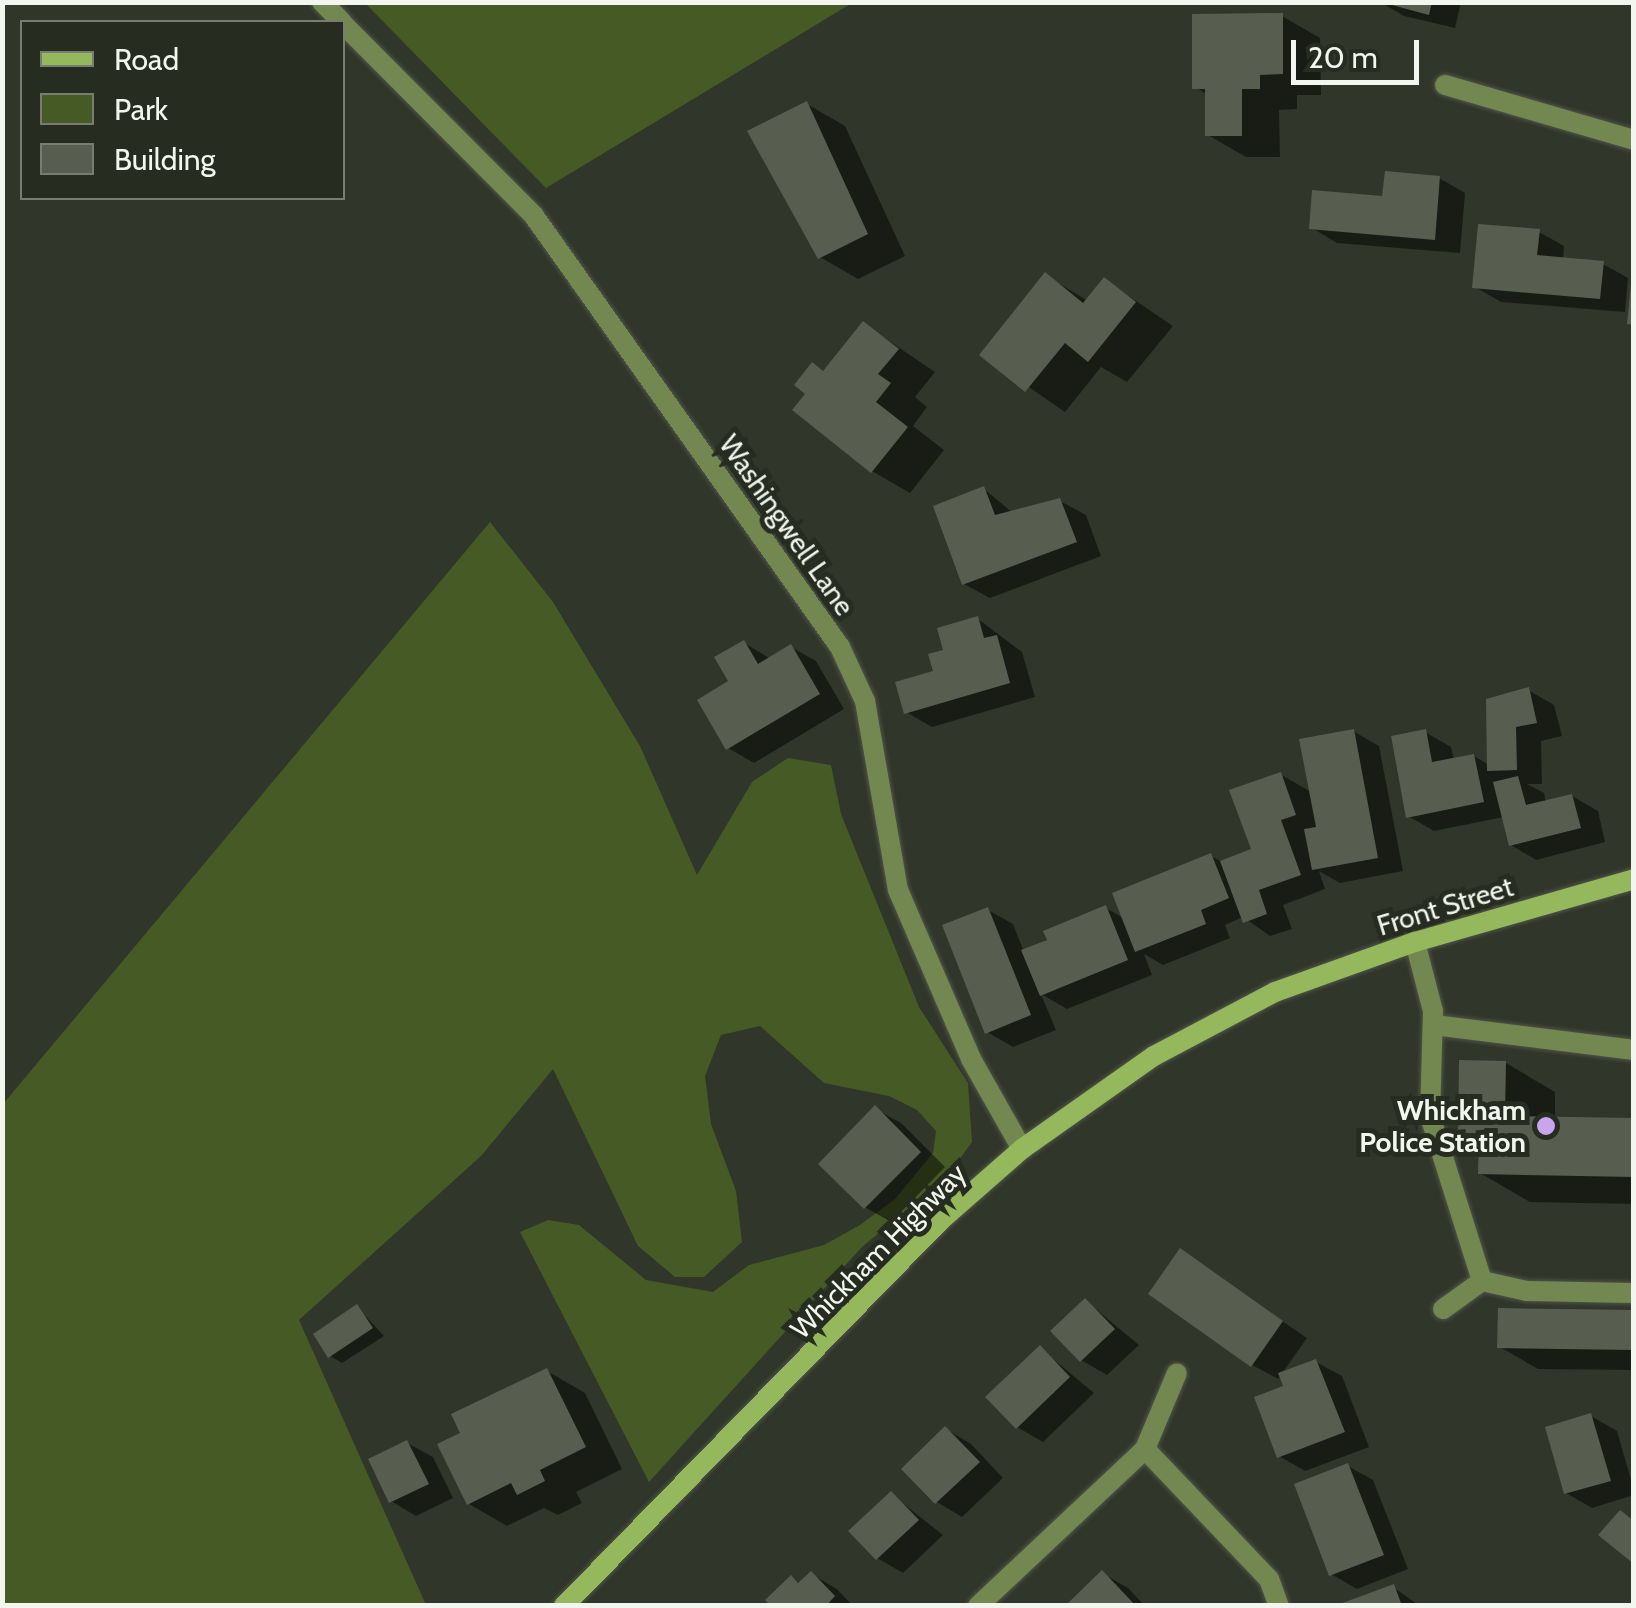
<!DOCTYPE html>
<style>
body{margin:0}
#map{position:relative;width:1636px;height:1608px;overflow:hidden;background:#303629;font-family:Cabin,sans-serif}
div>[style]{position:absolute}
.green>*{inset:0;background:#465a25}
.shadow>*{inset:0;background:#0007}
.building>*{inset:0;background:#575e4f}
.roads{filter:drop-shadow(0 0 2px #4f5549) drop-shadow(0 0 2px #4f5549)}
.lane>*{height:20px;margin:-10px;padding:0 10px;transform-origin:10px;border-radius:10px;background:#728850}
.street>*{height:20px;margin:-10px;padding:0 10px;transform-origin:10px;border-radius:10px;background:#728850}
.secondary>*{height:20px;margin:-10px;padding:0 10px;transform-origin:10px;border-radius:10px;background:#94b85b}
.dots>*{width:28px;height:28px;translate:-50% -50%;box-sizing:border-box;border:5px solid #262c1f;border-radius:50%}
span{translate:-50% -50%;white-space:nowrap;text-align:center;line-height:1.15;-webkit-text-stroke:10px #262c1f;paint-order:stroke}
.street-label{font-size:28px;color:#f2f6ee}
.poi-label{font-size:28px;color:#f2f6ee;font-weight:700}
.right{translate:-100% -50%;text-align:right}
.frame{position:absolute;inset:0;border:5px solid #f2f6ee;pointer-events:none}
.legend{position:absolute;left:20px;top:20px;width:325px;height:180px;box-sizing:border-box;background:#262c1f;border:2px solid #787d72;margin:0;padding:12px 18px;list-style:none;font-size:30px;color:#f2f6ee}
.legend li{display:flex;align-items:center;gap:20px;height:50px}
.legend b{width:50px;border:2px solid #787d72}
.scale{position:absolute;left:1291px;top:40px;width:128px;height:45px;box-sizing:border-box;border:5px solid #f2f6ee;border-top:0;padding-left:12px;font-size:30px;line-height:35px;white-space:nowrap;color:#f2f6ee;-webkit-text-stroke:8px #262c1f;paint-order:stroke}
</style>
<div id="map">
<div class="green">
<div style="clip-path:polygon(365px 3px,852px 3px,546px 188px)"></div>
<div style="clip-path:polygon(490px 522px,553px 602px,640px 746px,697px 875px,752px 782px,788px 758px,831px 765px,841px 814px,919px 1007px,968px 1083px,972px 1142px,948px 1175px,862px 1247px,649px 1482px,520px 1232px,548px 1220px,579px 1225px,646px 1280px,713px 1292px,749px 1265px,824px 1245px,860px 1225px,895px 1199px,933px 1153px,936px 1131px,917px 1110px,889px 1096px,824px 1083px,760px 1026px,721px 1035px,705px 1076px,711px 1124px,736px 1191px,742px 1242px,704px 1277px,675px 1277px,638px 1246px,553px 1069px,481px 1156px,299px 1320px,426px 1605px,3px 1605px,3px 1104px)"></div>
</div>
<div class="shadow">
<div style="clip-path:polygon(1380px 2px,1461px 2px,1455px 28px,1404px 16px)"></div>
<div style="clip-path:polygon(1282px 16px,1320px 38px,1321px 95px,1297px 95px,1297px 109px,1279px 110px,1280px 157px,1246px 157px,1208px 135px,1208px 95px,1195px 87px)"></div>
<div style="clip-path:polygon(807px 104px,845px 126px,905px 256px,858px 279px,820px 257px)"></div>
<div style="clip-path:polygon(1439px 178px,1465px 193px,1460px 253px,1337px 243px,1312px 228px)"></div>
<div style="clip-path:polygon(1539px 232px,1564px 246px,1563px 260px,1603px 264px,1628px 278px,1625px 312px,1501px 302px,1475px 287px)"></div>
<div style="clip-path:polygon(1045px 275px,1088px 301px,1105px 280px,1173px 326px,1127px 382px,1101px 367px,1065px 412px,982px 355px)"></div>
<div style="clip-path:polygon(864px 324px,935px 372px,915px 397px,927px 407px,913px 426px,944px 450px,910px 493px,872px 471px,809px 393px,812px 365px,825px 372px)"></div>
<div style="clip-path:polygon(984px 489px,1013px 513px,1060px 501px,1086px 515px,1101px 556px,990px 598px,964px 584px)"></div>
<div style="clip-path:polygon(978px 619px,1022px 652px,1035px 697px,932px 727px,906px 712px)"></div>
<div style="clip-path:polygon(744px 643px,771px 659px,791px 647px,816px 661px,844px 709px,754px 763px,728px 748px)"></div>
<div style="clip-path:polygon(1528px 690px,1554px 705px,1562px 736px,1541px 741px,1542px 784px,1527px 784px,1544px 793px,1546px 803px,1572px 796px,1598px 811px,1605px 842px,1536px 860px,1511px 845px,1504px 817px,1434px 831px,1408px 816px,1425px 732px,1451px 747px,1454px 760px,1474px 756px,1489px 765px)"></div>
<div style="clip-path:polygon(1353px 731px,1379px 746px,1403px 871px,1340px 883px,1319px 871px,1325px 889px,1283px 905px,1292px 929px,1270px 936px,1243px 917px,1225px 925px,1230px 938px,1163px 965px,1144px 954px,1152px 975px,1067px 1009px,1041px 994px,1056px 1030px,1013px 1047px,987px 1032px,988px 910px,1013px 924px,1024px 952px,1106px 908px,1125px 919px,1211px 856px,1222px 862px,1254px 851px,1280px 774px,1311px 792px)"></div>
<div style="clip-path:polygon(1506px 1063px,1555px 1092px,1555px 1119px,1634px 1120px,1634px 1204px,1530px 1202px,1480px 1173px,1481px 1145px,1461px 1133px)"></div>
<div style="clip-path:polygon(875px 1109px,901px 1123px,945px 1167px,891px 1222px,865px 1207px)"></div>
<div style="clip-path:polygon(1181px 1252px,1307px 1338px,1278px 1379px,1252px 1365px)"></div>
<div style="clip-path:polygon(1086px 1301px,1139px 1345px,1107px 1375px,1081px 1360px)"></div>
<div style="clip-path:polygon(357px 1307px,384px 1336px,342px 1363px,330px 1356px)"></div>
<div style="clip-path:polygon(1634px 1312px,1634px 1370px,1538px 1369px,1500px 1347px)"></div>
<div style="clip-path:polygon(1040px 1348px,1094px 1393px,1043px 1442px,1017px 1427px)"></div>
<div style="clip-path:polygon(1316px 1362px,1342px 1376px,1369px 1447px,1305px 1471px,1279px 1456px,1287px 1387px)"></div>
<div style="clip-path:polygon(547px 1371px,585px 1393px,622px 1469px,576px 1492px,582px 1503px,558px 1515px,544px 1508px,507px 1526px,469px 1504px)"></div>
<div style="clip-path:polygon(1591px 1416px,1617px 1431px,1634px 1490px,1634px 1495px,1592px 1508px,1566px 1493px)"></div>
<div style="clip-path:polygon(946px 1429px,971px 1444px,1003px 1478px,962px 1517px,937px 1502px)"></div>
<div style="clip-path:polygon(407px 1443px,433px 1457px,453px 1498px,416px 1516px,391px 1501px)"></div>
<div style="clip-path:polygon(1348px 1466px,1373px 1480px,1408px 1569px,1357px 1589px,1331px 1574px)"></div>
<div style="clip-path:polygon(891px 1494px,943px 1535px,903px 1573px,877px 1558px)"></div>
<div style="clip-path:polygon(1102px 1573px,1128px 1588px,1145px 1606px,1068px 1606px)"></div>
<div style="clip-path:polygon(811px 1574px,837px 1589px,853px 1606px,774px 1606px,791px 1579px,801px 1584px)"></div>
<div style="clip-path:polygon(1393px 1587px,1420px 1606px,1345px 1606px)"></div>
</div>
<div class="building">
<div style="clip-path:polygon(1381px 2px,1432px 2px,1429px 15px)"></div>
<div style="clip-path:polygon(1283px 13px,1283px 74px,1260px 75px,1260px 89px,1242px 89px,1242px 136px,1205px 136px,1205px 89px,1192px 89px,1192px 14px)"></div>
<div style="clip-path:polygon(807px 101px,868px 234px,818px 259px,747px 131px)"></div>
<div style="clip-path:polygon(1385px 171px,1440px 176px,1435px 240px,1309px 229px,1312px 190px,1382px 196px)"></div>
<div style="clip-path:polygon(1478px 224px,1540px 229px,1537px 255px,1604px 261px,1600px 299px,1472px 288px)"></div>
<div style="clip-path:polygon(1045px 272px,1083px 303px,1104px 277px,1136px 302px,1088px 362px,1065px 343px,1025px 392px,979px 355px)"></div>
<div style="clip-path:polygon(1631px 284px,1634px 285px,1634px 325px,1627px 324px)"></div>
<div style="clip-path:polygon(863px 321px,899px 349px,878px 374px,891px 383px,876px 402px,908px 427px,871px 473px,792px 410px,805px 394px,794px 385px,812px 362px,823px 371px)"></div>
<div style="clip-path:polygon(984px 486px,995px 515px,1060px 498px,1077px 542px,962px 585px,933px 506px)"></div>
<div style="clip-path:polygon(978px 616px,984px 638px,997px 635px,1010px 683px,904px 714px,895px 682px,933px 671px,928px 654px,943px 650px,937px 628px)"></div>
<div style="clip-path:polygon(744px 640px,758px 664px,791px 644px,820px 694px,726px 750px,697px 700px,728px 681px,714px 657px)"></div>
<div style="clip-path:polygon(1529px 687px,1537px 723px,1516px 727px,1517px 770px,1487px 771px,1486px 699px)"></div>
<div style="clip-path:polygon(1354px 729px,1378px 858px,1312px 870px,1304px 829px,1316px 827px,1299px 739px)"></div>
<div style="clip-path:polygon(1426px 729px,1432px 762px,1474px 754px,1484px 802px,1406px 818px,1391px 736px)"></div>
<div style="clip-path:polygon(1281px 772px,1296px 815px,1281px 820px,1301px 875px,1259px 890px,1267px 914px,1243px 923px,1220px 861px,1251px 849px,1229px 790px)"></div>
<div style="clip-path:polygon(1518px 776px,1526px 805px,1572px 794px,1581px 828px,1509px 846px,1493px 782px)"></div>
<div style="clip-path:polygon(1211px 853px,1229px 898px,1201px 910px,1206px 924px,1135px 952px,1112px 893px)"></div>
<div style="clip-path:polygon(1106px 905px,1128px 960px,1040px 996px,1021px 950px,1047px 940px,1043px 931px)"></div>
<div style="clip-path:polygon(988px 907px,1031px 1015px,985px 1034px,942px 925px)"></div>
<div style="clip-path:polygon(1459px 1060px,1506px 1061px,1505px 1116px,1634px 1118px,1634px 1177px,1478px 1174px,1479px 1135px,1458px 1135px)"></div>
<div style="clip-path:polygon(875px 1105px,921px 1152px,864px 1209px,818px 1164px)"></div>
<div style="clip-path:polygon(1180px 1248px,1283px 1321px,1251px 1367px,1148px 1294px)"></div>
<div style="clip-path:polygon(1085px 1298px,1115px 1329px,1080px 1362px,1050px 1331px)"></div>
<div style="clip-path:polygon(357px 1304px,373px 1328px,328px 1358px,313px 1334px)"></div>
<div style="clip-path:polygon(1498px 1308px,1634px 1310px,1634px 1350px,1497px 1348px)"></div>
<div style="clip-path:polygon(1040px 1345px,1070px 1377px,1016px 1429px,985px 1397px)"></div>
<div style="clip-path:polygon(1316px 1359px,1345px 1432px,1277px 1458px,1254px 1397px,1283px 1386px,1278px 1373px)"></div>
<div style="clip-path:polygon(547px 1368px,586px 1447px,540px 1470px,545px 1481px,517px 1495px,511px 1483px,467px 1505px,437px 1444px,460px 1433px,451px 1414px)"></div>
<div style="clip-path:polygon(1591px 1413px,1611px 1481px,1564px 1494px,1545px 1427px)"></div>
<div style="clip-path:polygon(945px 1426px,980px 1462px,935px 1504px,901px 1469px)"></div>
<div style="clip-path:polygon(407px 1440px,429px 1484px,389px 1503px,368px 1459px)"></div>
<div style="clip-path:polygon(1348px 1463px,1384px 1555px,1329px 1576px,1294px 1484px)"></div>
<div style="clip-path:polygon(891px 1491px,919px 1520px,876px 1560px,848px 1531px)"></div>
<div style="clip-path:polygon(1620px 1510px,1634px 1521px,1634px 1564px,1598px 1535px)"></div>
<div style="clip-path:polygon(1102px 1570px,1136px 1606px,1065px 1606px)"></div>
<div style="clip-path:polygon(811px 1571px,835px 1596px,826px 1606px,771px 1606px,765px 1600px,791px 1575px,798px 1583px)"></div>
<div style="clip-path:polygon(1394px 1584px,1402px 1606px,1337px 1606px,1337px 1605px)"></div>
</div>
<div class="roads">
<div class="lane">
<div style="left:1415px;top:942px;width:71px;rotate:75.4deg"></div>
<div style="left:1433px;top:1011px;width:105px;rotate:91.6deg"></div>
<div style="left:1430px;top:1116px;width:173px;rotate:72.5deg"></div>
<div style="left:1482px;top:1281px;width:48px;rotate:144.3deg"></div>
<div style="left:1434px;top:1025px;width:202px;rotate:7.1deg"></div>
<div style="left:1482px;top:1281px;width:46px;rotate:12.5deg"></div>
<div style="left:1527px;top:1291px;width:107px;rotate:1.1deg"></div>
</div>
<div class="street">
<div style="left:322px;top:2px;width:28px;rotate:45deg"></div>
<div style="left:342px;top:23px;width:272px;rotate:45.1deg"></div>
<div style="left:534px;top:216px;width:529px;rotate:54.63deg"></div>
<div style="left:840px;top:647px;width:60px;rotate:65.2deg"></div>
<div style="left:865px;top:701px;width:192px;rotate:80.1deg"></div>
<div style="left:898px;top:890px;width:184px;rotate:66.6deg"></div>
<div style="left:971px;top:1059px;width:103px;rotate:60.5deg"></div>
<div style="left:1445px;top:85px;width:197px;rotate:16.2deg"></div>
<div style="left:1145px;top:1449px;width:180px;rotate:46.4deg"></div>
<div style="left:1269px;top:1579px;width:29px;rotate:70deg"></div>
<div style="left:978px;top:1606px;width:229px;rotate:-43.2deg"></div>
<div style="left:1145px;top:1449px;width:82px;rotate:-67.2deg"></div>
</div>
<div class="secondary">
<div style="left:564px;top:1606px;width:538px;rotate:-45.68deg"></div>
<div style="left:940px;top:1221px;width:109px;rotate:-41.3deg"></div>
<div style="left:1022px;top:1149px;width:161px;rotate:-35.2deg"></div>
<div style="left:1154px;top:1056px;width:137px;rotate:-27.9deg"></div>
<div style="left:1275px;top:992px;width:149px;rotate:-19.7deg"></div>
<div style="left:1415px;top:942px;width:228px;rotate:-16deg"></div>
</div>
</div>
<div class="dots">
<div style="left:1546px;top:1126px;background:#c9a5ee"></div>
</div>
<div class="street-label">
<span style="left:787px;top:525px;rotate:55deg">Washingwell Lane</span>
<span style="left:1445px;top:906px;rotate:-17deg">Front Street</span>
<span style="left:878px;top:1251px;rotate:-45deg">Whickham Highway</span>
</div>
<div class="poi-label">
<span class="right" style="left:1526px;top:1126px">Whickham<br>Police Station</span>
</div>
<div class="frame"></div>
<ul class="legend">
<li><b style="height:12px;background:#94b85b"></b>Road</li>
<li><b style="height:28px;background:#465a25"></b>Park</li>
<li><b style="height:28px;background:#575e4f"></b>Building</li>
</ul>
<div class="scale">20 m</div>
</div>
